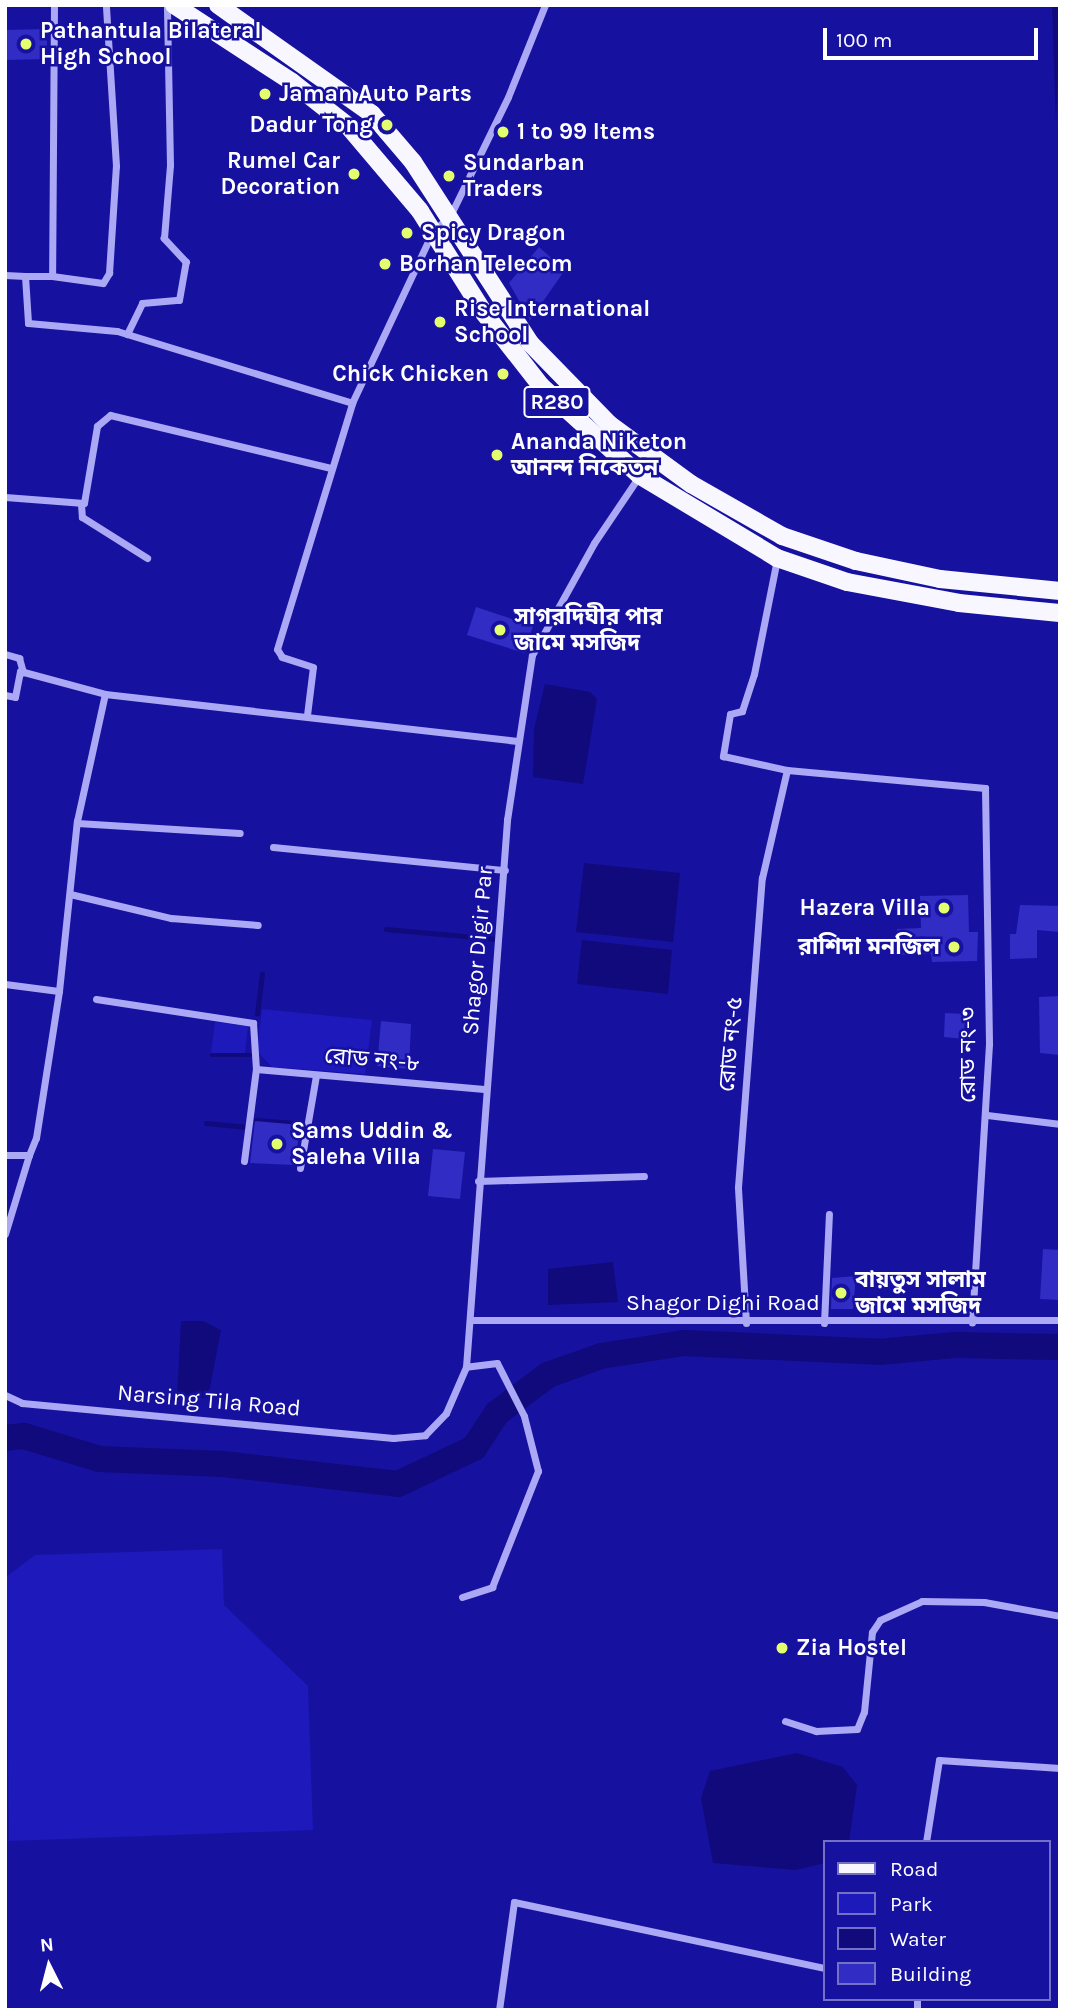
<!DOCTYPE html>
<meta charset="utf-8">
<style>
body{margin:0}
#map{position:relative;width:1065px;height:2015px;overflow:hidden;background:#1711a0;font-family:Karla,"Noto Sans Bengali",sans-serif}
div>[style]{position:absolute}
.green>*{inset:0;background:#1d19bb}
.water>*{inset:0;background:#100a7c}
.stream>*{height:4.5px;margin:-2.25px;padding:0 2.25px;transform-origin:2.25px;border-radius:2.25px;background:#100a7c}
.river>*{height:26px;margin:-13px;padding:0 13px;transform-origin:13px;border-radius:13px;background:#100a7c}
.building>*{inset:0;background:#312cc3}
.street>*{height:7px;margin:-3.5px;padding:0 3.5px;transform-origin:3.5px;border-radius:3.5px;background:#aba9f5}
.primary>*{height:18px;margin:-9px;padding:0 9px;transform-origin:9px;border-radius:9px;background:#f8f7ff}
.dots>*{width:19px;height:19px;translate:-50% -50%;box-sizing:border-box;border:4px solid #1711a0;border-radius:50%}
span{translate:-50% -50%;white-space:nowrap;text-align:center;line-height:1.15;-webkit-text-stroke:5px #1711a0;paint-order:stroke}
.shield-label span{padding:2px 5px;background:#1711a0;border:2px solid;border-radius:5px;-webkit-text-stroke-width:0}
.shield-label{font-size:21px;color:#fff;font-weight:700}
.poi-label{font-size:23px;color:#fff;font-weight:700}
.left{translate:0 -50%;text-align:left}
.right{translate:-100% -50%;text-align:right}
.street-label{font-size:23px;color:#fff}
.frame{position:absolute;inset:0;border:7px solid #fff;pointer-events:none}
.legend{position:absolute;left:823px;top:1840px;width:228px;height:161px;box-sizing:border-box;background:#1711a0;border:2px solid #7470c6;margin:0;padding:9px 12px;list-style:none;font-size:21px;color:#fff}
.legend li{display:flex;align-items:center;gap:14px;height:35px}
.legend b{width:35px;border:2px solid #7470c6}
.north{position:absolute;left:14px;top:1931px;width:70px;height:70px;-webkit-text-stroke:5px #1711a0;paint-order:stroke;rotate:354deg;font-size:19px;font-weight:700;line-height:28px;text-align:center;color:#fff}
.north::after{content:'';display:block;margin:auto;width:24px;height:32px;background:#fff;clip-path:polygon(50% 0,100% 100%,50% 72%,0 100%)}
.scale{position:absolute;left:823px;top:28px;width:215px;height:32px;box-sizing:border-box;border:4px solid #fff;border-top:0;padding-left:9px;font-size:21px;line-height:24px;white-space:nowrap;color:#fff;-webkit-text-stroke:5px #1711a0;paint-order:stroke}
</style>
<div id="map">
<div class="green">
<div style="clip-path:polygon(262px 1009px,372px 1020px,365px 1074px,272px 1067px,257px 1051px)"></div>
<div style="clip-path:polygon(215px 1022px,248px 1026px,245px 1053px,211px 1053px)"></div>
<div style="clip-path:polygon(222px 1549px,224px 1605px,308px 1686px,313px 1830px,9px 1841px,6px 1577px,35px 1555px)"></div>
</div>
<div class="water">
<div style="clip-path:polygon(1052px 5px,1060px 5px,1056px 125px)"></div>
<div style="clip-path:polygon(545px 684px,590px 692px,597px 699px,583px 784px,533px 777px,534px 729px)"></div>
<div style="clip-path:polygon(584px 863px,680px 873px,673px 942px,576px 932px)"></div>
<div style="clip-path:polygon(582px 940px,672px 950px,668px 994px,577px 984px)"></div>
<div style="clip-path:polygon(613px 1262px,618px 1302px,548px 1305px,548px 1269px)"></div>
<div style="clip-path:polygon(181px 1321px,203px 1321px,221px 1330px,208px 1398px,177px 1398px)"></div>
<div style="clip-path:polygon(797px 1753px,843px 1767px,857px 1785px,849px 1842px,825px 1842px,825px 1863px,796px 1870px,713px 1863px,701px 1798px,710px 1771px)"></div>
</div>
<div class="stream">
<div style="left:386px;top:929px;width:111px;rotate:5.1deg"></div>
<div style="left:257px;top:1014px;width:40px;rotate:-82.9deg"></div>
<div style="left:212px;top:1055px;width:38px"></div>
<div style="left:256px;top:1120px;width:51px;rotate:4.5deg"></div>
<div style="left:206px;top:1123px;width:42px;rotate:5.4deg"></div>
</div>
<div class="river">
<div style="left:5px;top:1438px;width:19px;rotate:-6deg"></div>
<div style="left:24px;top:1436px;width:78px;rotate:17deg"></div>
<div style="left:99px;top:1459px;width:124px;rotate:2.3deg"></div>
<div style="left:223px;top:1464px;width:176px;rotate:6.5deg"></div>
<div style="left:398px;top:1484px;width:84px;rotate:-25.3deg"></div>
<div style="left:474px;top:1448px;width:42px;rotate:-56.7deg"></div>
<div style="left:497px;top:1413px;width:64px;rotate:-36.7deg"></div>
<div style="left:548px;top:1375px;width:56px;rotate:-19.7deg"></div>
<div style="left:601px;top:1356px;width:84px;rotate:-8.9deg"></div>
<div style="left:684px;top:1343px;width:195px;rotate:2.6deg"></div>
<div style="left:879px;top:1352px;width:76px;rotate:-5.3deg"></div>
<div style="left:955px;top:1345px;width:105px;rotate:1.1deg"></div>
</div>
<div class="building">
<div style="clip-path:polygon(47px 29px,47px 59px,5px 60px,5px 30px)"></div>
<div style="clip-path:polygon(539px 247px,565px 270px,530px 320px,509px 283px)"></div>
<div style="clip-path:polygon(476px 607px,533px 626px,524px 653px,467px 635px)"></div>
<div style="clip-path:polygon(968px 895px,969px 932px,978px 932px,977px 961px,932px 962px,931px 954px,898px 955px,897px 929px,921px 928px,920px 896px)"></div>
<div style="clip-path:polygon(1020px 905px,1060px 906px,1060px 932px,1037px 930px,1037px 958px,1010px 959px,1010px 934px,1016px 934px)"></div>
<div style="clip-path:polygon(1060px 996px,1060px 1055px,1040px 1053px,1039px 997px)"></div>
<div style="clip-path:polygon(945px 1013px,965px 1014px,964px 1039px,944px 1037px)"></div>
<div style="clip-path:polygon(381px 1021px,411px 1024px,409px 1069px,377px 1066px)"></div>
<div style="clip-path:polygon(255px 1121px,301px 1125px,294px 1165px,250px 1163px)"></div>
<div style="clip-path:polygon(433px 1149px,465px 1152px,460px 1199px,428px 1196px)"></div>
<div style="clip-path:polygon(1043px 1249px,1060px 1250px,1060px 1300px,1040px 1299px)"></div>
<div style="clip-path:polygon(856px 1276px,853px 1309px,831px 1309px,832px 1278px)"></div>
</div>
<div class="street">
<div style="left:54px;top:5px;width:271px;rotate:90.4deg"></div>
<div style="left:52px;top:276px;width:27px;rotate:180deg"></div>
<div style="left:25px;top:276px;width:47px;rotate:86.3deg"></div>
<div style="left:28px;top:323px;width:89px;rotate:5.1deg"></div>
<div style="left:117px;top:331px;width:246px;rotate:17deg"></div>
<div style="left:5px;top:275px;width:20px;rotate:3deg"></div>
<div style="left:52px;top:276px;width:51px;rotate:7.8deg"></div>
<div style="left:103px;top:283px;width:12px;rotate:-59deg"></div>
<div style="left:109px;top:273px;width:107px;rotate:-86.3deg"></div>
<div style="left:116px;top:166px;width:161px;rotate:-93.6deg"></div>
<div style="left:127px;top:334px;width:34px;rotate:-64deg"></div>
<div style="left:142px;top:303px;width:37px;rotate:-5deg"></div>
<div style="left:179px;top:300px;width:39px;rotate:-80deg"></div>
<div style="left:186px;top:262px;width:33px;rotate:-133deg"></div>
<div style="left:164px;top:238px;width:73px;rotate:-85.3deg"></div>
<div style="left:170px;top:165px;width:160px;rotate:-91.1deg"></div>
<div style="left:5px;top:497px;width:79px;rotate:4.3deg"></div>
<div style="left:84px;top:503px;width:78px;rotate:-80.4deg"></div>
<div style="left:97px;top:426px;width:17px;rotate:-40deg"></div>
<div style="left:110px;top:415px;width:227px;rotate:13.5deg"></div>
<div style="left:81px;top:504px;width:13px;rotate:86deg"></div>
<div style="left:82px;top:517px;width:77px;rotate:32.2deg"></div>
<div style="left:777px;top:559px;width:117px;rotate:101.3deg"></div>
<div style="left:754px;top:674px;width:39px;rotate:108deg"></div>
<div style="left:742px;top:711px;width:12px;rotate:166deg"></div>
<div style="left:730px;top:714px;width:43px;rotate:99.5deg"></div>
<div style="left:723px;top:756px;width:66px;rotate:12.3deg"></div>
<div style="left:787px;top:770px;width:199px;rotate:5.2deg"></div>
<div style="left:985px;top:788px;width:256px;rotate:89.1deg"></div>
<div style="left:989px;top:1044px;width:279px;rotate:93.5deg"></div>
<div style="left:5px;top:654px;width:15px;rotate:16deg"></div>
<div style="left:19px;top:658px;width:15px;rotate:74deg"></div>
<div style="left:5px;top:695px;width:10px;rotate:11deg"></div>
<div style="left:15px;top:697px;width:26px;rotate:-79deg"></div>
<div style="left:20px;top:671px;width:88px;rotate:15.1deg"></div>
<div style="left:105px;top:694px;width:415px;rotate:6.5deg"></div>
<div style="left:307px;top:715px;width:48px;rotate:-82.9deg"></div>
<div style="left:313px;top:667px;width:33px;rotate:-162deg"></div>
<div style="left:282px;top:657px;width:9px;rotate:-122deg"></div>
<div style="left:277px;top:649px;width:257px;rotate:-73deg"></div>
<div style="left:352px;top:403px;width:190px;rotate:-64.8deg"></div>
<div style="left:433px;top:231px;width:23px;rotate:-41deg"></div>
<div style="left:450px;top:216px;width:132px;rotate:-64deg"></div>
<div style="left:508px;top:97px;width:99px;rotate:-68.1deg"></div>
<div style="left:77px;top:823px;width:163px;rotate:3.5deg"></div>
<div style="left:273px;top:847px;width:233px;rotate:5.7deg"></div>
<div style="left:70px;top:894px;width:104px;rotate:13.4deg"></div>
<div style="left:171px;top:918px;width:87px;rotate:4.6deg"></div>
<div style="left:5px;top:984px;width:54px;rotate:7.4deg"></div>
<div style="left:59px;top:991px;width:171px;rotate:-84deg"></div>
<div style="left:77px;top:821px;width:130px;rotate:-77.6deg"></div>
<div style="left:96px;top:999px;width:159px;rotate:8.7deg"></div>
<div style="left:253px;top:1023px;width:46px;rotate:86.3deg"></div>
<div style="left:256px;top:1069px;width:229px;rotate:5deg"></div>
<div style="left:987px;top:1115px;width:74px;rotate:7deg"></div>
<div style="left:5px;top:1155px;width:24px"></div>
<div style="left:29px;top:1155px;width:18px;rotate:-68deg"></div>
<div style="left:36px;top:1138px;width:149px;rotate:-81.1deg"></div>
<div style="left:244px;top:1161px;width:93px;rotate:-82.6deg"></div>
<div style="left:300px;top:1168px;width:94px;rotate:-80.2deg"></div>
<div style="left:478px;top:1181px;width:166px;rotate:-1.7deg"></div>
<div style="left:5px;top:1234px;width:83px;rotate:-73.1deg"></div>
<div style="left:470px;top:1320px;width:590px"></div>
<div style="left:746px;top:1323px;width:136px;rotate:-93.4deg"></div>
<div style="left:738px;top:1187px;width:310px;rotate:-85.6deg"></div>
<div style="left:762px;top:878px;width:111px;rotate:-77deg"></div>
<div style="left:824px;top:1323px;width:109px;rotate:-87.4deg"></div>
<div style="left:5px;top:1395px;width:19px;rotate:25deg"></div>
<div style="left:22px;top:1403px;width:373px;rotate:5.4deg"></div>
<div style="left:393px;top:1438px;width:32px;rotate:-5deg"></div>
<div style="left:425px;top:1435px;width:30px;rotate:-46deg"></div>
<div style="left:446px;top:1413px;width:50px;rotate:-66.5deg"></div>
<div style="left:466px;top:1367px;width:549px;rotate:-85.71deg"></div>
<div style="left:507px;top:820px;width:167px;rotate:-81.4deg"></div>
<div style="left:532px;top:655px;width:128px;rotate:-61deg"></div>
<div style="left:594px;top:543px;width:104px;rotate:-56deg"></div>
<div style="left:462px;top:1597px;width:32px;rotate:-18deg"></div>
<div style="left:492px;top:1587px;width:125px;rotate:-68.4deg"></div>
<div style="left:538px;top:1471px;width:57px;rotate:-104.3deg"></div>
<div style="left:524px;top:1416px;width:59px;rotate:-117deg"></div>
<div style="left:497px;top:1363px;width:31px;rotate:173deg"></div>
<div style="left:785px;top:1721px;width:33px;rotate:18deg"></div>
<div style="left:816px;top:1731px;width:41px;rotate:-2.8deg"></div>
<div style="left:857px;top:1729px;width:18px;rotate:-68deg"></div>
<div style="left:864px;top:1712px;width:80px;rotate:-84.3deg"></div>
<div style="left:872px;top:1632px;width:14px;rotate:-56deg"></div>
<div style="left:880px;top:1620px;width:46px;rotate:-24.3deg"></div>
<div style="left:922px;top:1601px;width:62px;rotate:0.9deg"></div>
<div style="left:984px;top:1602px;width:77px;rotate:10.4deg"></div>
<div style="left:926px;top:1842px;width:83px;rotate:-81deg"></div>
<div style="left:939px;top:1760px;width:121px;rotate:3.8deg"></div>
<div style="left:499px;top:2010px;width:109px;rotate:-82.1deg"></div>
<div style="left:514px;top:1902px;width:318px;rotate:12deg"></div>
<div style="left:917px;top:2010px;width:11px;rotate:-90deg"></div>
</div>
<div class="primary">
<div style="left:174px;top:5px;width:141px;rotate:33.1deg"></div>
<div style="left:292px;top:82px;width:71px;rotate:38.2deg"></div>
<div style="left:348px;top:126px;width:111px;rotate:49.7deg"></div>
<div style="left:420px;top:211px;width:120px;rotate:57.9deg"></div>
<div style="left:484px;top:313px;width:93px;rotate:52deg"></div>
<div style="left:541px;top:386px;width:132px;rotate:42.2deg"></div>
<div style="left:639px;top:475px;width:161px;rotate:31deg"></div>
<div style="left:777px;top:558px;width:74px;rotate:18.9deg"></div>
<div style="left:847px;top:582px;width:114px;rotate:10.6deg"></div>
<div style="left:959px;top:603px;width:101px;rotate:5.7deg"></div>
<div style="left:218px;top:5px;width:189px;rotate:35.3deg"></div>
<div style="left:372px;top:114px;width:63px;rotate:49.5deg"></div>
<div style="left:413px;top:162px;width:216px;rotate:57.1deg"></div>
<div style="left:530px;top:343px;width:113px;rotate:45.7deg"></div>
<div style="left:609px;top:424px;width:102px;rotate:36.2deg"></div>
<div style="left:691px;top:484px;width:105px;rotate:29.7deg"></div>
<div style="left:782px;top:536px;width:78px;rotate:18.7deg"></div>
<div style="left:856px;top:561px;width:86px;rotate:12.1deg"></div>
<div style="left:940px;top:579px;width:121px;rotate:5.7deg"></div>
</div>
<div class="dots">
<div style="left:26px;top:44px;background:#e4ff6d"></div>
<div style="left:265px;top:94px;background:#e4ff6d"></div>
<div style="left:387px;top:125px;background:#e4ff6d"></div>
<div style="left:503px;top:132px;background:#e4ff6d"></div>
<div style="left:354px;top:174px;background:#e4ff6d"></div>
<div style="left:449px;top:176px;background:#e4ff6d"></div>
<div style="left:407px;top:233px;background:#e4ff6d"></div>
<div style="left:385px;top:264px;background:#e4ff6d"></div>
<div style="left:440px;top:322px;background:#e4ff6d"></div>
<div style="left:503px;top:374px;background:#e4ff6d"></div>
<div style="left:497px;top:455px;background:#e4ff6d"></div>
<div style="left:500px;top:630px;background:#e4ff6d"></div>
<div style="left:944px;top:908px;background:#e4ff6d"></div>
<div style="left:954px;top:947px;background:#e4ff6d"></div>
<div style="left:277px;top:1144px;background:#e4ff6d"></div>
<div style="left:841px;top:1293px;background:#e4ff6d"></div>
<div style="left:782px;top:1648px;background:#e4ff6d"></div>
</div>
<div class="shield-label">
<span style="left:557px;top:402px">R280</span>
</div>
<div class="poi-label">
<span class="left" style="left:40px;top:44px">Pathantula Bilateral<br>High School</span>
<span class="left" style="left:279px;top:94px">Jaman Auto Parts</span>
<span class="right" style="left:373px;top:125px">Dadur Tong</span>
<span class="left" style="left:517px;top:132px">1 to 99 Items</span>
<span class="right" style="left:340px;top:174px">Rumel Car<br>Decoration</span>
<span class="left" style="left:463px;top:176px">Sundarban<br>Traders</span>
<span class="left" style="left:421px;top:233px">Spicy Dragon</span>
<span class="left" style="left:399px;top:264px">Borhan Telecom</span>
<span class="left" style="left:454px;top:322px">Rise International<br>School</span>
<span class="right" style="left:489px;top:374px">Chick Chicken</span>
<span class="left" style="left:511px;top:455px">Ananda Niketon<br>আনন্দ নিকেতন</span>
<span class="left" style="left:514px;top:630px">সাগরদিঘীর পার<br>জামে মসজিদ</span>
<span class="right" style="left:930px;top:908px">Hazera Villa</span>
<span class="right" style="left:940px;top:947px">রাশিদা মনজিল</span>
<span class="left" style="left:291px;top:1144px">Sams Uddin &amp;<br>Saleha Villa</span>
<span class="left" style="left:855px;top:1293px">বায়তুস সালাম<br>জামে মসজিদ</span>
<span class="left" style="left:796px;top:1648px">Zia Hostel</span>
</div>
<div class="street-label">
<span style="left:478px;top:951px;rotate:-85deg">Shagor Digir Par</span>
<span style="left:731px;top:1044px;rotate:-85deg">রোড নং-৫</span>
<span style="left:968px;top:1055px;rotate:-90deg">রোড নং-৩</span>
<span style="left:372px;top:1060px;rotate:5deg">রোড নং-৮</span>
<span style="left:723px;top:1303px">Shagor Dighi Road</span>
<span style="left:209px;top:1401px;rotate:5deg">Narsing Tila Road</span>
</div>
<div class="frame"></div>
<ul class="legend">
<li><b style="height:9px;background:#f8f7ff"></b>Road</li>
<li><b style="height:19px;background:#1d19bb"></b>Park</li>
<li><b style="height:19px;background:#100a7c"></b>Water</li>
<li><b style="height:19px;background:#312cc3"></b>Building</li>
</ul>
<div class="north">N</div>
<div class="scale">100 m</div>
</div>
